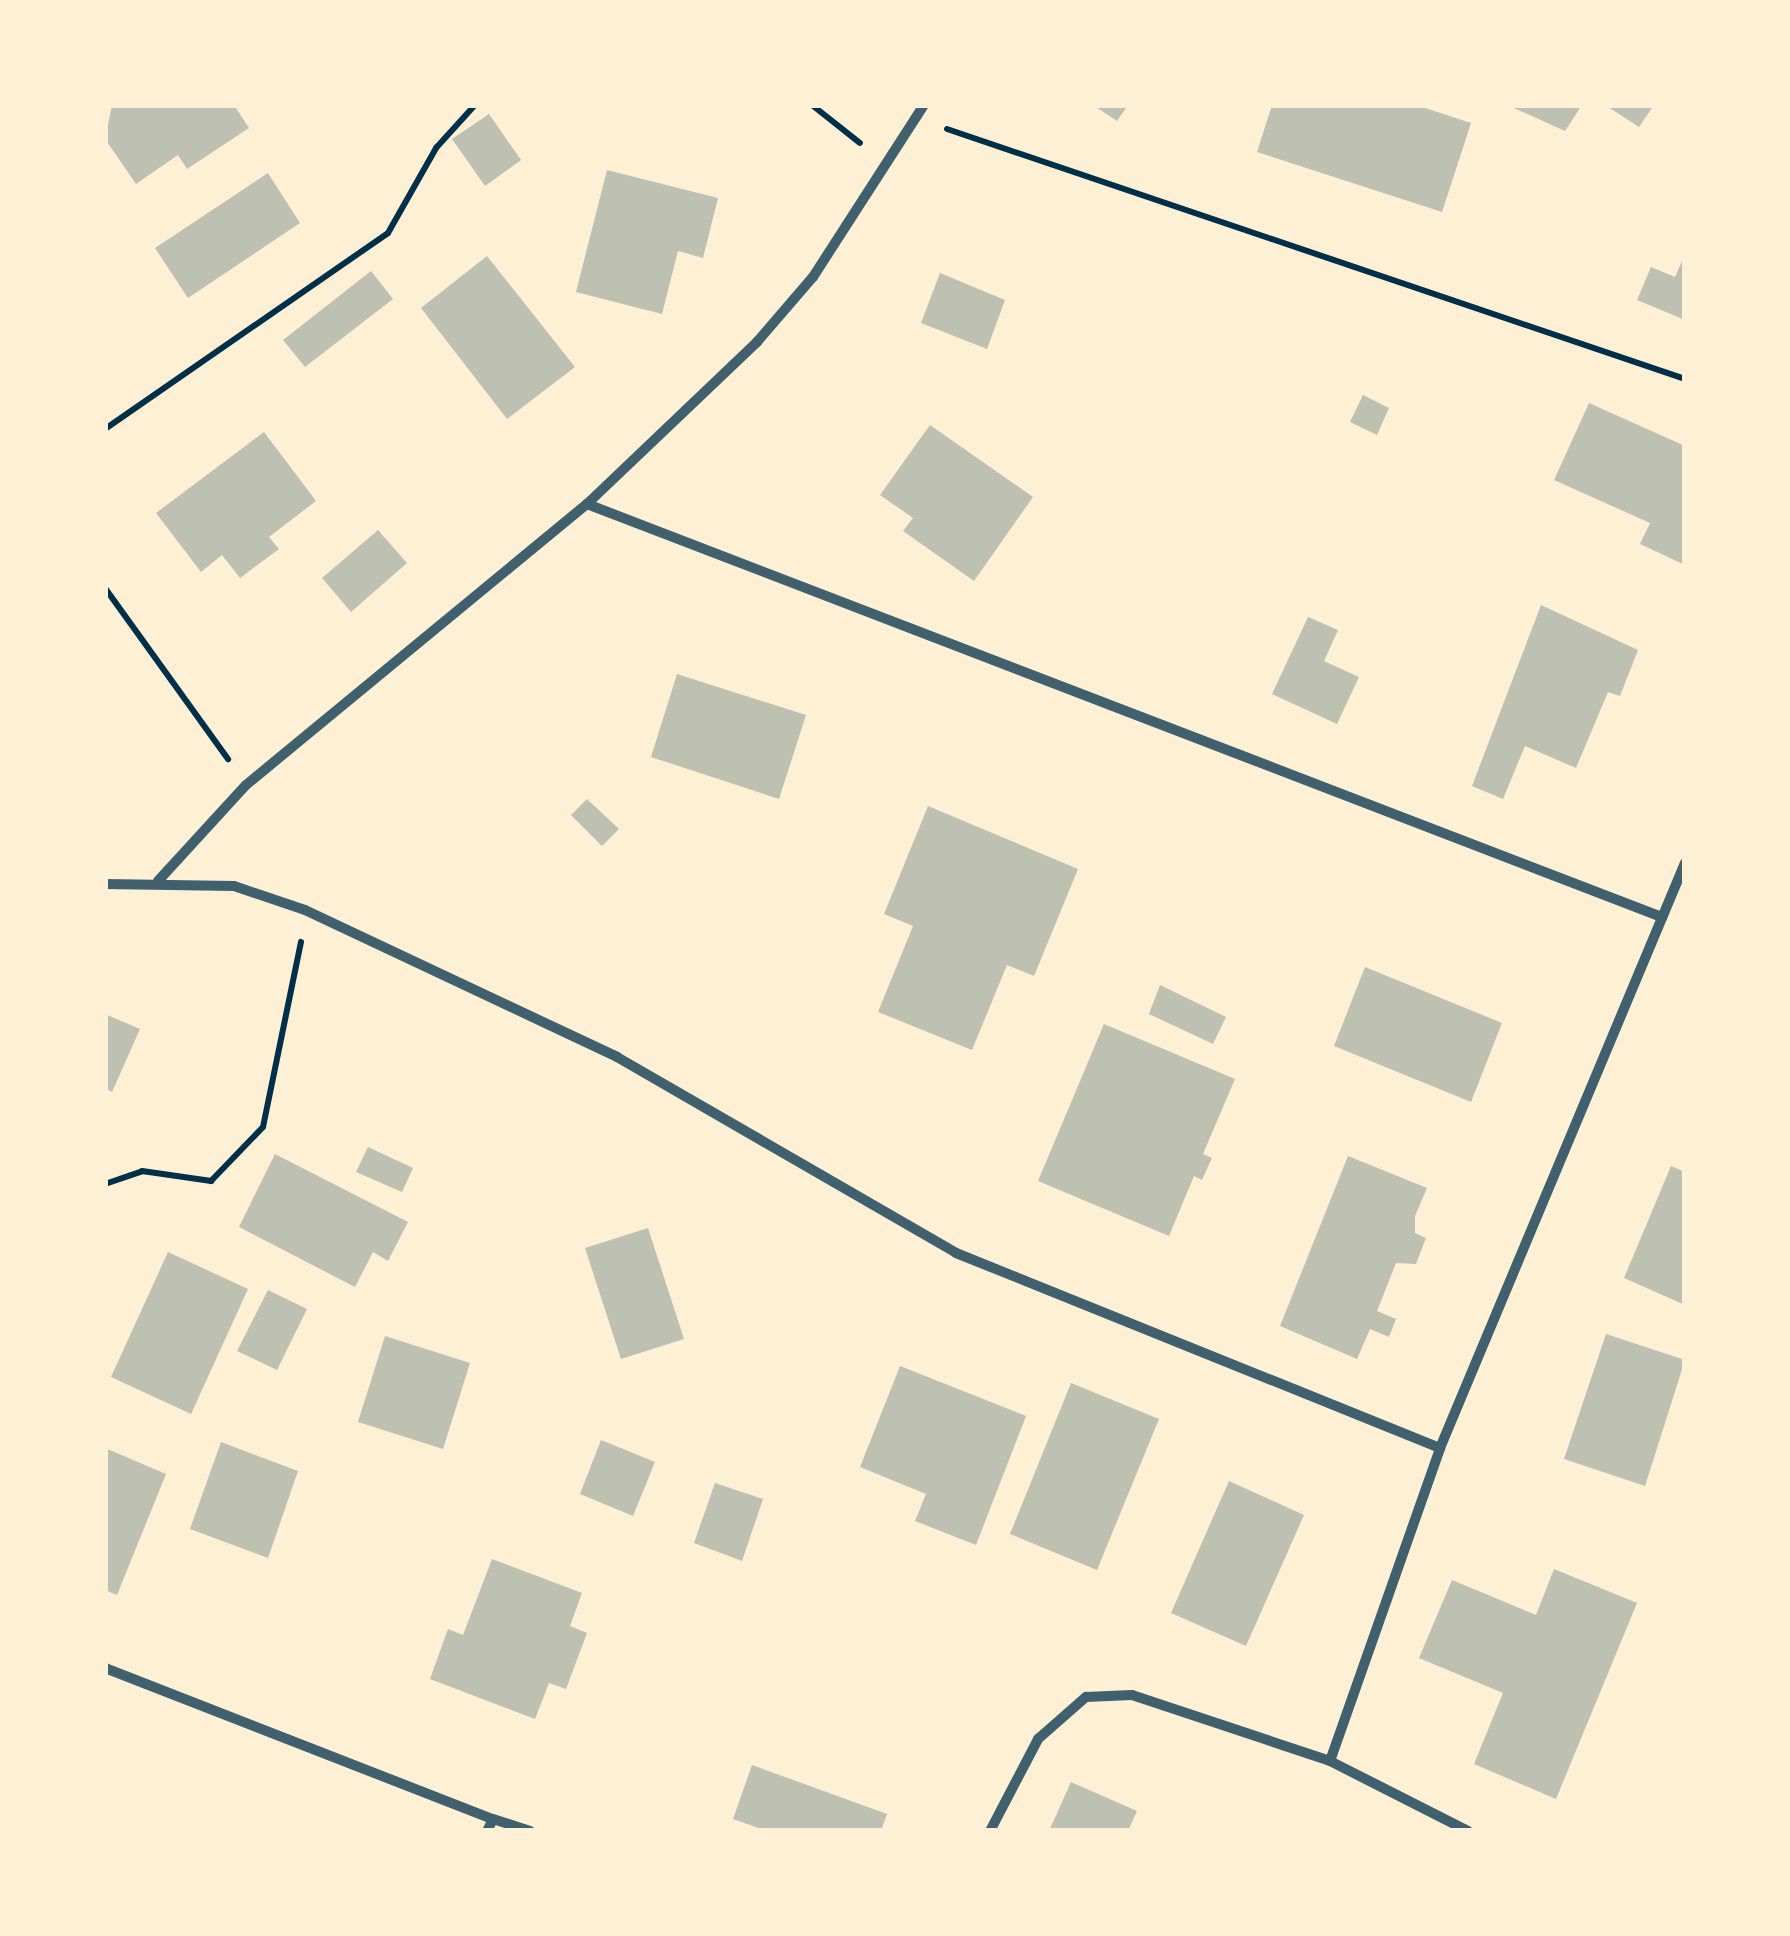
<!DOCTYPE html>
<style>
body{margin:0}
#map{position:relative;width:1790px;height:1936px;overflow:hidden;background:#fdf0d5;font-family:"Alegreya Sans",sans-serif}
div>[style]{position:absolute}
.building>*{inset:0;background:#bec0b2}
.path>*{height:6px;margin:-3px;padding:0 3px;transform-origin:3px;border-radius:3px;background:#003049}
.minor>*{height:10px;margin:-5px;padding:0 5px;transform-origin:5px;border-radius:5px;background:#3f606c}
span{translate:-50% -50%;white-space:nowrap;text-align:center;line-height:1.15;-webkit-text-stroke:8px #fdf0d5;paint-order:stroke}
.frame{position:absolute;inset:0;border:108px solid #fdf0d5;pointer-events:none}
</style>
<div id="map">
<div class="building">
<div style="clip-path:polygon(112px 105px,234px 105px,249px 128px,187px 169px,178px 155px,136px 184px,105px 139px)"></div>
<div style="clip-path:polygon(1093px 105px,1128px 105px,1117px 121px)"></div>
<div style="clip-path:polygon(1272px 105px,1416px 105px,1471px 123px,1442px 212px,1257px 152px)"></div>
<div style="clip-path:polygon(1507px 105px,1582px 105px,1565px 131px)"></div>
<div style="clip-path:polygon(1605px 105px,1654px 105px,1639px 127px)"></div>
<div style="clip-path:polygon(489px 114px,521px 160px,485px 186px,452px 139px)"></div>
<div style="clip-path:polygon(607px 170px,718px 198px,703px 258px,678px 251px,662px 314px,576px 292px)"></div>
<div style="clip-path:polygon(268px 173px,300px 223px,188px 298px,155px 248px)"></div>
<div style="clip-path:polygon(1685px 254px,1685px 320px,1637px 300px,1651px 267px,1675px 277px)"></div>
<div style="clip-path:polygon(487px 256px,575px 367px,507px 419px,421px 308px)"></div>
<div style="clip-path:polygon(371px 271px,393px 299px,305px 367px,283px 340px)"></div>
<div style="clip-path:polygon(940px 273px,1005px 300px,987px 349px,921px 323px)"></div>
<div style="clip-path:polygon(1363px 395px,1389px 408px,1377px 435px,1350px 422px)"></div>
<div style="clip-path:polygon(1589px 403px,1685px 446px,1685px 565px,1640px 544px,1650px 523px,1554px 480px)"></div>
<div style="clip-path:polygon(930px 425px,1033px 497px,974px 581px,903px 531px,913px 518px,880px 495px)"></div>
<div style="clip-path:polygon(264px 432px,316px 501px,269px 537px,279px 549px,240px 578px,222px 555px,201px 572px,156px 513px)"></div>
<div style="clip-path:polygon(378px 530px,407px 563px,351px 612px,322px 578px)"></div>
<div style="clip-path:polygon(1541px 605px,1638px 650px,1620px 696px,1608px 692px,1576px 768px,1525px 746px,1503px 799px,1472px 786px)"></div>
<div style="clip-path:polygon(1308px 617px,1338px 630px,1324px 661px,1359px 677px,1337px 724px,1272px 694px)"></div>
<div style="clip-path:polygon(677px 674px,806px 715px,779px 799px,651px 757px)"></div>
<div style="clip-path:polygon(587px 799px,619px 829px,602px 846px,571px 815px)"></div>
<div style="clip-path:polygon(928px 806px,1078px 869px,1034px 976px,1007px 965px,972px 1050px,878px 1012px,913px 926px,884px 914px)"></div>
<div style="clip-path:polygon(1365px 967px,1502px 1023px,1471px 1102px,1334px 1046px)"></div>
<div style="clip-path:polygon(1160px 985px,1226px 1017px,1213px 1044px,1149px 1014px)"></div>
<div style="clip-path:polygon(105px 1014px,140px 1029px,112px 1092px,105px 1088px)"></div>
<div style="clip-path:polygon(1104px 1024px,1235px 1079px,1203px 1154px,1212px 1158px,1202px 1180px,1194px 1176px,1169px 1236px,1038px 1181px)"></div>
<div style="clip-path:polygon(368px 1147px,413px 1168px,402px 1192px,356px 1172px)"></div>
<div style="clip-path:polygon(275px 1154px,408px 1222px,388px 1261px,373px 1252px,355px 1287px,239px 1227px)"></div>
<div style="clip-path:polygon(1348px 1156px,1427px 1188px,1415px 1216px,1415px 1233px,1426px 1238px,1416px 1264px,1396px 1263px,1377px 1311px,1396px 1319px,1389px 1337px,1370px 1329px,1357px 1359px,1280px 1326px)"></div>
<div style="clip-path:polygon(1671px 1166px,1685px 1172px,1685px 1305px,1624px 1278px)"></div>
<div style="clip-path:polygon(648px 1228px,684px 1339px,621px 1359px,585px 1248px)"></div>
<div style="clip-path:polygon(168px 1252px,248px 1289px,191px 1414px,111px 1377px)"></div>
<div style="clip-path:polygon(268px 1290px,307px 1309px,277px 1370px,237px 1351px)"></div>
<div style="clip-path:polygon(1606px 1334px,1685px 1360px,1645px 1486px,1564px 1459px)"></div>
<div style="clip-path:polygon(385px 1336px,470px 1363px,443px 1449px,358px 1422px)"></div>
<div style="clip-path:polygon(900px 1366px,1026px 1416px,976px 1545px,915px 1521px,926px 1494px,860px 1467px)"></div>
<div style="clip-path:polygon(1071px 1383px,1159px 1419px,1097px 1570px,1010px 1534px)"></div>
<div style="clip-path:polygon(601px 1440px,655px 1462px,633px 1516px,580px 1494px)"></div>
<div style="clip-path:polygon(221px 1442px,298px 1471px,268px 1558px,190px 1529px)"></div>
<div style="clip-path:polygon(105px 1448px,166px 1474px,117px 1595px,105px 1590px)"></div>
<div style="clip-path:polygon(1229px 1481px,1304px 1515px,1246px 1646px,1171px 1613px)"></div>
<div style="clip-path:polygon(715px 1483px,763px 1499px,742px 1561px,694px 1543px)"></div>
<div style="clip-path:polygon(492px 1559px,582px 1593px,570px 1626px,587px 1633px,566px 1689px,549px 1683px,535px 1719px,430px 1679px,448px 1629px,463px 1635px)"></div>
<div style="clip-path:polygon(1554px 1569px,1637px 1603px,1556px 1799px,1474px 1764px,1503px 1693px,1419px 1658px,1452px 1580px,1536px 1615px)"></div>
<div style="clip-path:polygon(752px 1765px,887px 1814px,881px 1831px,767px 1831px,733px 1819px)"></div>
<div style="clip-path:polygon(1071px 1782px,1137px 1811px,1128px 1831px,1049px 1831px)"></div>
</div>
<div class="path">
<div style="left:812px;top:105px;width:61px;rotate:38.4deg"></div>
<div style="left:947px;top:129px;width:779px;rotate:18.71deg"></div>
<div style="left:105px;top:429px;width:344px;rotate:-34.7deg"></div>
<div style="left:388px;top:233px;width:98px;rotate:-60.5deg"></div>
<div style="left:436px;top:148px;width:58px;rotate:-47.8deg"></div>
<div style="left:105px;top:588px;width:211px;rotate:54.3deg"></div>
<div style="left:105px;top:1184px;width:39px;rotate:-19deg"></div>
<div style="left:142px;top:1171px;width:70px;rotate:8.2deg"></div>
<div style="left:211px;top:1181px;width:75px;rotate:-46.1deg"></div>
<div style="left:263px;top:1127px;width:189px;rotate:-78.4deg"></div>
</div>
<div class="minor">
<div style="left:587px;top:504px;width:1152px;rotate:21.02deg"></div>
<div style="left:158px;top:881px;width:130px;rotate:-47.5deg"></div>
<div style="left:246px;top:785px;width:442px;rotate:-39.5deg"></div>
<div style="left:587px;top:504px;width:235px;rotate:-43.6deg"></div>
<div style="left:757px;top:342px;width:86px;rotate:-49.3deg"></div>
<div style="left:813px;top:277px;width:205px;rotate:-57.2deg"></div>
<div style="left:105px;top:884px;width:129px;rotate:0.9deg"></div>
<div style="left:234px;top:886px;width:75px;rotate:18.7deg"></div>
<div style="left:305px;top:910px;width:345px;rotate:25.2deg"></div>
<div style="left:617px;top:1057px;width:392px;rotate:30deg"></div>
<div style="left:956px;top:1253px;width:522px;rotate:21.94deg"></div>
<div style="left:105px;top:1668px;width:416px;rotate:21.3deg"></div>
<div style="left:487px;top:1831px;width:13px;rotate:-63deg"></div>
<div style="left:493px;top:1819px;width:39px;rotate:18deg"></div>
<div style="left:990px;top:1831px;width:104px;rotate:-62.4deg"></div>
<div style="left:1038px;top:1739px;width:64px;rotate:-41.2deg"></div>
<div style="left:1086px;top:1697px;width:46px;rotate:-2.5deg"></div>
<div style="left:1132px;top:1695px;width:209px;rotate:18.4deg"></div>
<div style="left:1468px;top:1831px;width:155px;rotate:-153.1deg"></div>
<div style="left:1330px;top:1761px;width:332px;rotate:-70.6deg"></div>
<div style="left:1440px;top:1448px;width:634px;rotate:-67.28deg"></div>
</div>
<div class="frame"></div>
</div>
